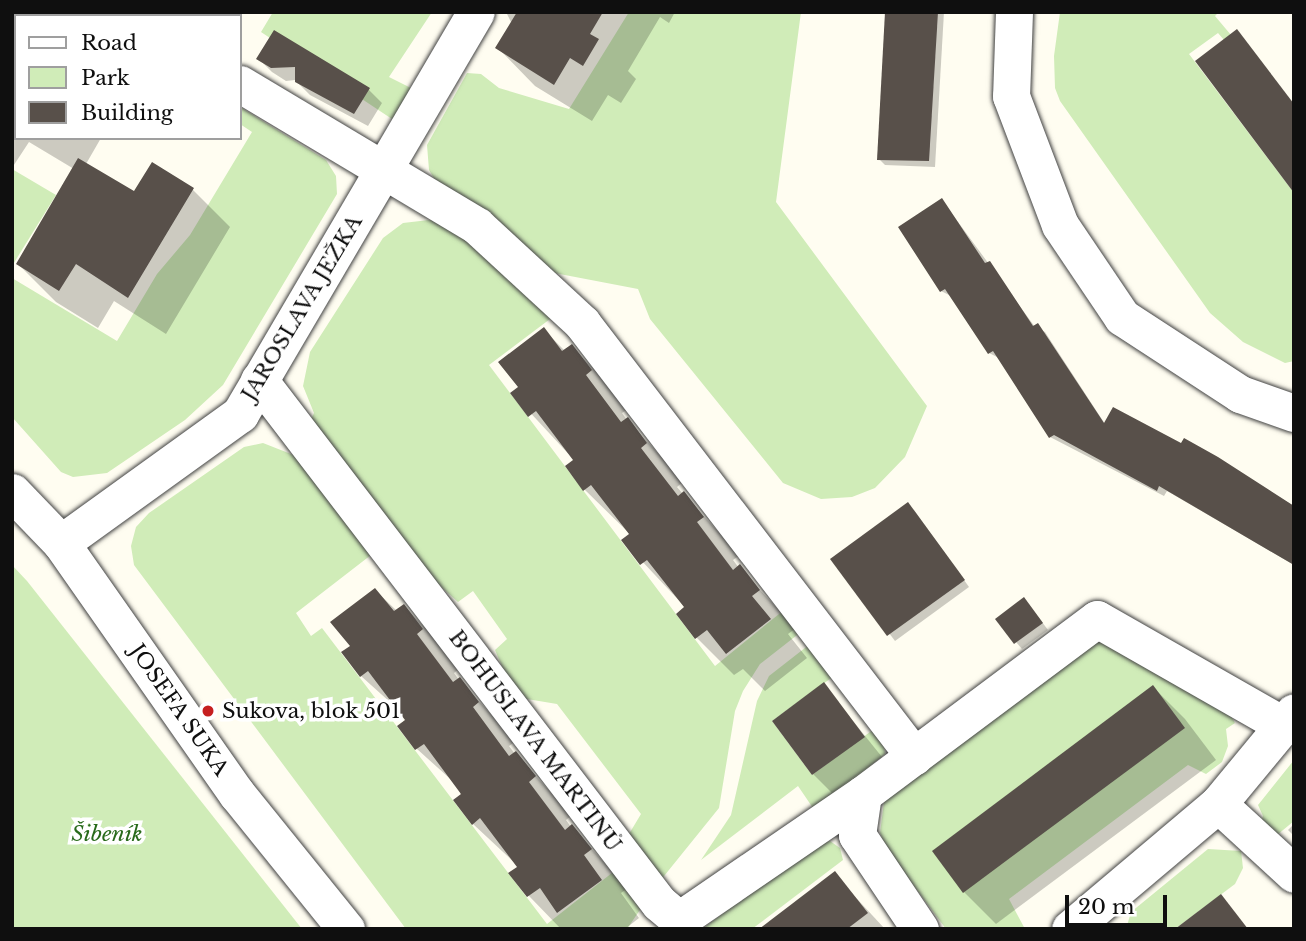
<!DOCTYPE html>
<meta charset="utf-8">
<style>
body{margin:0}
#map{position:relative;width:1306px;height:941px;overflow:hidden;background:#fffdf1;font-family:"Libre Baskerville",serif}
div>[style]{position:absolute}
.green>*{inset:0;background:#d0ecb8}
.shadow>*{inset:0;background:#0003}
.building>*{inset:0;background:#58504a}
.roads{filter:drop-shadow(0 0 2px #424242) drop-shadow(0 0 2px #424242)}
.minor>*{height:37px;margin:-18.5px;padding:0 18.5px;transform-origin:18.5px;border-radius:18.5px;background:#fff}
.dots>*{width:19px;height:19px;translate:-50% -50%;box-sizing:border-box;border:4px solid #fff;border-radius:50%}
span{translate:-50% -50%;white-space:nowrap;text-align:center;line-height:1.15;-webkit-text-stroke:7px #fff;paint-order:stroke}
.street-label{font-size:21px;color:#0f0f0f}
.poi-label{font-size:21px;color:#0f0f0f}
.left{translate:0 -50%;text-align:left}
.park-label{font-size:21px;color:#286a1b;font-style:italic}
.frame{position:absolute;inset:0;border:14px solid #0f0f0f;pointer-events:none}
.legend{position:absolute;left:14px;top:14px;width:228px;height:126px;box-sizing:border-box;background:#fff;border:2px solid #9f9f9f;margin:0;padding:9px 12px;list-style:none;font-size:21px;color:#0f0f0f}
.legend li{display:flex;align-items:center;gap:14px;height:35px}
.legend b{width:35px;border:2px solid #9f9f9f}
.scale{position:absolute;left:1065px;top:895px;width:102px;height:32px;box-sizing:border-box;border:4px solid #0f0f0f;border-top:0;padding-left:9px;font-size:21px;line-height:24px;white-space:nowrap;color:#0f0f0f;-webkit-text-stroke:5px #fff;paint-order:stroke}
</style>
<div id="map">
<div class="green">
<div style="clip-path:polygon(273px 12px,432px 12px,389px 77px,415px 90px,398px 123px,261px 32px)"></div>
<div style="clip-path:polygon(629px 12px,801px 12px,776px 202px,927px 406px,905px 457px,875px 488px,852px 497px,821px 499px,783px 483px,650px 319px,638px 289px,544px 271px,438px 185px,429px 170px,427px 145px,467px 73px,481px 74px,499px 88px,569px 109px)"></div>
<div style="clip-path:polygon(1060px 12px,1219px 12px,1215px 16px,1231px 35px,1224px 40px,1218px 33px,1189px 54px,1294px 193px,1294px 361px,1285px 363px,1243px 342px,1210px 313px,1060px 101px,1055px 88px,1054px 56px)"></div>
<div style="clip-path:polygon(240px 107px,326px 160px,336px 176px,337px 194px,223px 385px,185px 420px,107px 473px,73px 477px,61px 472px,12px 417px,12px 278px,117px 341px,157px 274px,190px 235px,252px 132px,240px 124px)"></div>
<div style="clip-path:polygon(12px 169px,56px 195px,12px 266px)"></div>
<div style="clip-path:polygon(446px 218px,554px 316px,489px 365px,715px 666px,784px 610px,801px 632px,760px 664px,743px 691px,735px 711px,719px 808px,656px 886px,629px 834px,641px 814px,557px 704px,515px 697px,495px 650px,507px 639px,473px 591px,458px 602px,411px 560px,308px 426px,314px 413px,303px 386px,310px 352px,383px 238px,403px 223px)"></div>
<div style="clip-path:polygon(263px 443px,296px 456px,371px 555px,296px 613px,311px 636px,322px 628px,547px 924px,617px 869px,644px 904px,627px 929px,406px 929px,134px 565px,131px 546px,136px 527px,149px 513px,244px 447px)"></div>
<div style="clip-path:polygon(12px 565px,27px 581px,302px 929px,12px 929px)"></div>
<div style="clip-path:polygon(1094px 632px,1228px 710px,1235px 723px,1226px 729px,1228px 746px,1222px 762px,1206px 774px,1188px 765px,1009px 899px,1025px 929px,946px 929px,887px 850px,880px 833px,885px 794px)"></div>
<div style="clip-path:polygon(810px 644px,834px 676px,772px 721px,812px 775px,874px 729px,884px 744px,885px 754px,815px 811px,798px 786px,701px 860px,731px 815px,757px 701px,769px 676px)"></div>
<div style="clip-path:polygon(1294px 760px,1294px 821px,1277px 835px,1259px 828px,1263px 816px,1258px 805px)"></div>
<div style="clip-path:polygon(830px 841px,840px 848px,843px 860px,752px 929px,702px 929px,815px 845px)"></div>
<div style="clip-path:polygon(1208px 849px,1241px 851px,1243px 868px,1235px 884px,1175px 929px,1126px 929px,1131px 912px)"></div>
</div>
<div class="shadow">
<div style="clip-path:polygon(12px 12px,19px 16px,16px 138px,101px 138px,86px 164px,134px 193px,192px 189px,230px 227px,166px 334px,114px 301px,98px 328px,56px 302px,18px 264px,74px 169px,29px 142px,12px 168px)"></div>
<div style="clip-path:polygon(54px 12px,76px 12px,81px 16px,52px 16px)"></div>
<div style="clip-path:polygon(506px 12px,675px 12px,669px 23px,660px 17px,628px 71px,636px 79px,621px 103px,608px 95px,592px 121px,535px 86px,498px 48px,512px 24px)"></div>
<div style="clip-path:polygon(887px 12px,944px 12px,935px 167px,885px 165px,879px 159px)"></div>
<div style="clip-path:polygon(274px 33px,369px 90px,382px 103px,368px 126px,310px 95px,295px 80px,286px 81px,272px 72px,259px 59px)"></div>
<div style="clip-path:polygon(942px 200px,1035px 327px,1045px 332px,1105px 424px,1181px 446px,1184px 441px,1294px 506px,1294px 565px,1167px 491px,1164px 496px,1050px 437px,999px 358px,989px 353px,951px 296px,941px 291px,900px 227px)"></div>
<div style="clip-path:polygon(543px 329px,565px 351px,572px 347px,609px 384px,628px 409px,622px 413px,627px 420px,684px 481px,677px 487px,683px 494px,740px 555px,733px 560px,739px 568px,796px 628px,788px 634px,807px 658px,765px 691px,743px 669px,734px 675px,696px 637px,686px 608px,623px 541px,631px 535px,585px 490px,567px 466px,575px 461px,512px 393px,520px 387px)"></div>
<div style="clip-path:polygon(914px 510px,969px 587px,895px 641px,833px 559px)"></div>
<div style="clip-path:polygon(375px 590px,397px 611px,404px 606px,441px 644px,460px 668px,454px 673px,459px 680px,516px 741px,509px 746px,515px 754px,572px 815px,566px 820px,571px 827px,628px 888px,621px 893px,639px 918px,625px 929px,561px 929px,529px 896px,511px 873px,519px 867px,473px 824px,457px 785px,417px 749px,399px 726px,407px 720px,401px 712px,361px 676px,344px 653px,352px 646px)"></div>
<div style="clip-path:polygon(1030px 606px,1048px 630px,1022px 649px,997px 620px)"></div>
<div style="clip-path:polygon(824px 685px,882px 757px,832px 793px,813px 774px)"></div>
<div style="clip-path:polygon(1153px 687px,1185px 719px,1216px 760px,996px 924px,964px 892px)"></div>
<div style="clip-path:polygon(1294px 824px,1294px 836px,1288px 830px)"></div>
<div style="clip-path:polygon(834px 874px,885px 929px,762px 929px)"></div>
</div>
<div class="building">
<div style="clip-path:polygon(517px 12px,603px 12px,590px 34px,599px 39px,583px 66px,570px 58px,554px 85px,495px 48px)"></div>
<div style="clip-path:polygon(885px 12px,938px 12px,929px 161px,877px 160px)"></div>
<div style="clip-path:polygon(1237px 29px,1294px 104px,1294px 193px,1195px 61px)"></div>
<div style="clip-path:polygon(274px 30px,370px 88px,354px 114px,295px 82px,295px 67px,271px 68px,256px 59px)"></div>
<div style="clip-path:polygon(78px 158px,134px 191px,152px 162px,194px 188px,128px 298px,76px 264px,59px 291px,16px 264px)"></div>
<div style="clip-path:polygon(942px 198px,985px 263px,990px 261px,1033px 326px,1038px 323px,1104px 423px,1113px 407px,1181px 443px,1184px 438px,1218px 457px,1294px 506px,1294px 565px,1159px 486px,1157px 491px,1054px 435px,1049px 438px,993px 351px,988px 354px,945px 289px,940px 292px,898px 227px)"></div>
<div style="clip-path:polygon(544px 327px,562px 351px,572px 344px,592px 370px,586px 375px,621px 422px,628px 417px,647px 443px,641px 448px,678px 496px,684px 491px,704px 517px,697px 522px,733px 570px,740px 564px,760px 590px,752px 596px,771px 619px,726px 654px,707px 630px,695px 639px,676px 614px,684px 607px,647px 560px,640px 565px,621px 540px,629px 534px,591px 485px,583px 491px,565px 466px,573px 460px,536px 411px,528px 417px,510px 393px,518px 387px,498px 362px)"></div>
<div style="clip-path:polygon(908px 502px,965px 580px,887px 636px,830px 559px)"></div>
<div style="clip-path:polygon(375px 588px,394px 611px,404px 604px,423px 629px,417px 634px,453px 682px,460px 677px,479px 702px,473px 707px,509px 756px,516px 751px,536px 776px,529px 782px,565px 830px,572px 824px,592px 849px,584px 855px,602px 880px,557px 913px,540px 888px,527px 897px,508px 873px,517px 867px,480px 818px,472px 825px,453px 800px,461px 794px,424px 744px,415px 750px,397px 726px,405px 720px,368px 671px,360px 677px,341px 652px,350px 646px,330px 622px)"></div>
<div style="clip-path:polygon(1024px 597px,1043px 623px,1014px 644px,995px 619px)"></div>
<div style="clip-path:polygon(824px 682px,865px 737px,812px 775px,772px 721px)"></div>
<div style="clip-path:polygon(1153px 685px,1185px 728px,963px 893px,932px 851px)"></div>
<div style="clip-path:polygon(835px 871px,868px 913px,847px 929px,759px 929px)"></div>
<div style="clip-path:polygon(1221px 894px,1248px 929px,1175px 929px)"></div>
</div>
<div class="roads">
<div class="minor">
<div style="left:121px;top:12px;width:7px;rotate:34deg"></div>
<div style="left:1014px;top:12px;width:84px;rotate:92deg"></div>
<div style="left:1011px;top:96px;width:138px;rotate:69.2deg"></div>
<div style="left:1060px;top:225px;width:111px;rotate:56deg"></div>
<div style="left:1122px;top:317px;width:141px;rotate:33.1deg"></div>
<div style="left:1240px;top:394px;width:57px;rotate:19.4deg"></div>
<div style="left:240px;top:84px;width:276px;rotate:30.9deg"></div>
<div style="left:477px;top:226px;width:143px;rotate:42.7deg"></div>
<div style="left:582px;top:323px;width:546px;rotate:52.52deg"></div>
<div style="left:259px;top:380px;width:658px;rotate:52.59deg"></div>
<div style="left:659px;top:903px;width:26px;rotate:40deg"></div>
<div style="left:679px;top:920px;width:223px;rotate:-34.4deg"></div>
<div style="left:12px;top:492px;width:71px;rotate:46.1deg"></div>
<div style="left:61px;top:543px;width:307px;rotate:55deg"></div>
<div style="left:237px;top:794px;width:174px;rotate:51.1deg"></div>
<div style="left:61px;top:543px;width:221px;rotate:-35.8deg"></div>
<div style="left:240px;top:414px;width:466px;rotate:-59.6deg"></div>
<div style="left:1218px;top:804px;width:103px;rotate:42.6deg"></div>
<div style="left:920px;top:929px;width:113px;rotate:-123.8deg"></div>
<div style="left:857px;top:835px;width:41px;rotate:-81.7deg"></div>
<div style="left:863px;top:794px;width:292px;rotate:-36.8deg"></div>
<div style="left:1097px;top:619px;width:214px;rotate:29.7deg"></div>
<div style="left:1070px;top:929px;width:194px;rotate:-40.2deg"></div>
<div style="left:1218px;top:804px;width:119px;rotate:-50.4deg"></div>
</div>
</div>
<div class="dots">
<div style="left:208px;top:711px;background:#c61f1f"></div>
</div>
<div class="street-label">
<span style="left:302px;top:308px;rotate:-59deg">JAROSLAVA JEŽKA</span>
<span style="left:179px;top:710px;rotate:55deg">JOSEFA SUKA</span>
<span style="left:535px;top:741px;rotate:53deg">BOHUSLAVA MARTINŮ</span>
</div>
<div class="poi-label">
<span class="left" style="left:222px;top:711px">Sukova, blok 501</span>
</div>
<div class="park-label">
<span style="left:107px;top:834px">Šibeník</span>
</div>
<div class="frame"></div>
<ul class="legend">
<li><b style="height:9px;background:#fff"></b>Road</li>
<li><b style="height:19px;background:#d0ecb8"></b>Park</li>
<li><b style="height:19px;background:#58504a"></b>Building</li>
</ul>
<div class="scale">20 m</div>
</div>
